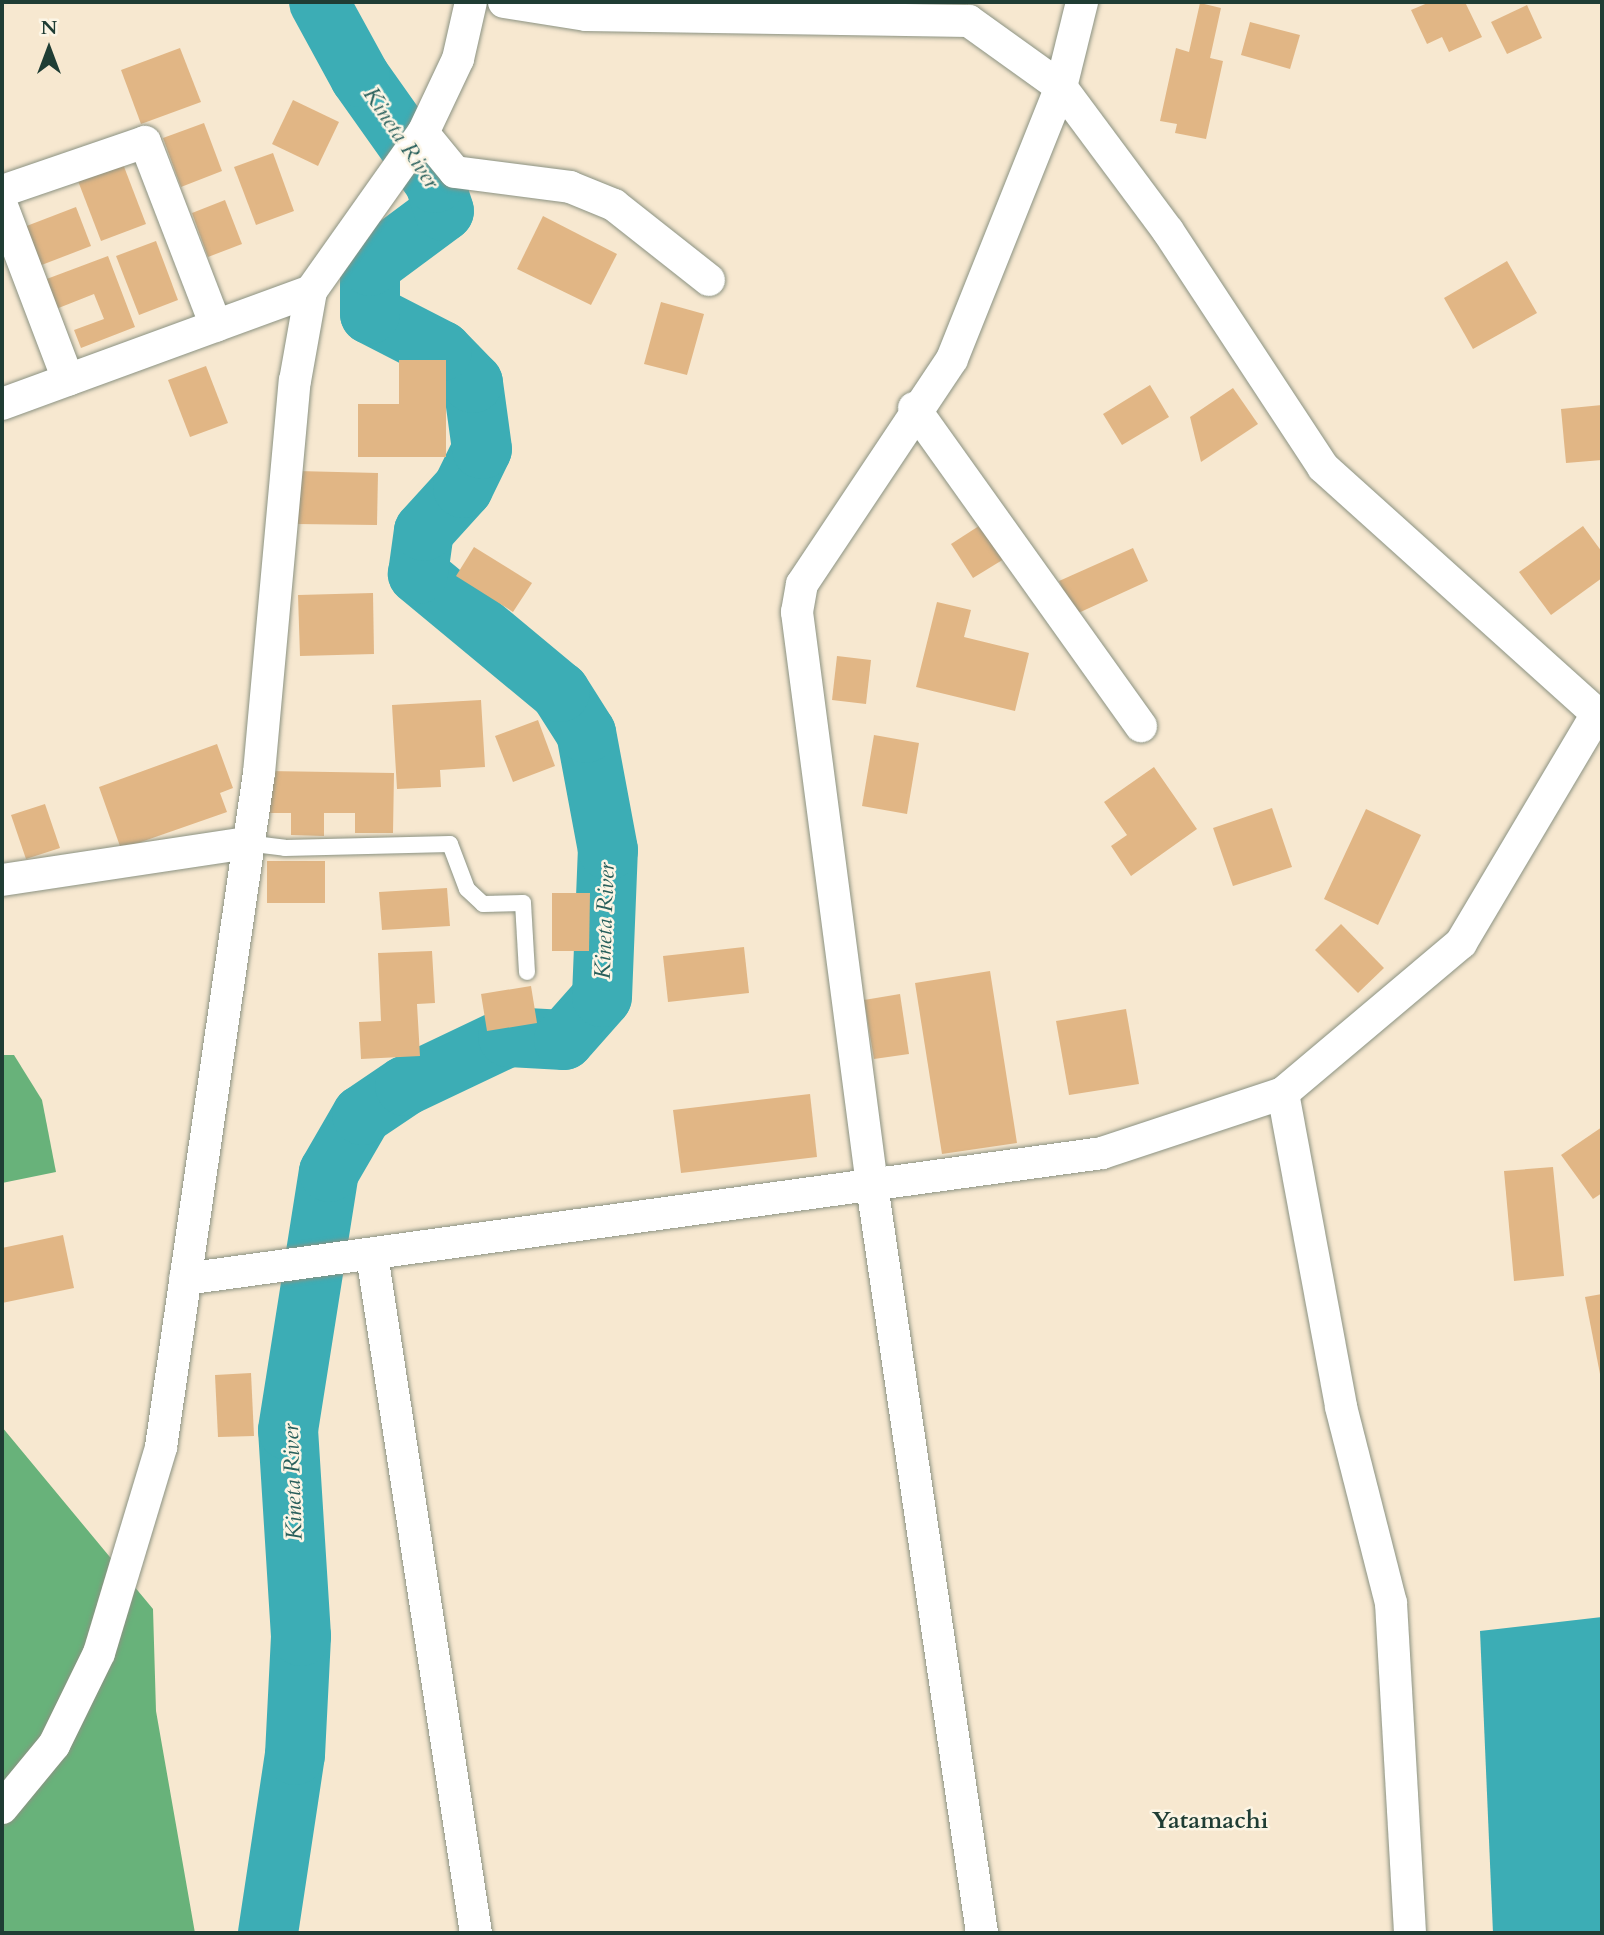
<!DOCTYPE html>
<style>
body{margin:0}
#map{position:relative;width:1604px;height:1935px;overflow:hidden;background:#f7e8d0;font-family:Cardo,serif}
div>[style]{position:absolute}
.forest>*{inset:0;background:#68b27a}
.water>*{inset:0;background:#3cadb5}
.river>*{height:60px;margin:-30px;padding:0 30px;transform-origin:30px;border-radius:30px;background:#3cadb5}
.building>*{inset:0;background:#e1b685}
.roads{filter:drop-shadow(0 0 2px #8b9282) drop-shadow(0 0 2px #8b9282)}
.lane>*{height:16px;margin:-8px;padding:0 8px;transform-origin:8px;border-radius:8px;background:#fff}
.street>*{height:32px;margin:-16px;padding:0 16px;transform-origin:16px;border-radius:16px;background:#fff}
span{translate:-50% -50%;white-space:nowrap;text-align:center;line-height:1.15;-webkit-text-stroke:5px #fcf5e5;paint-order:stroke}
.water-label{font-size:23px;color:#285f5b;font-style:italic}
.quarter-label{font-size:24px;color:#1f3d34;font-weight:700}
.frame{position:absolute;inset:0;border:4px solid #1f3d34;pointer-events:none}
.north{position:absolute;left:14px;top:14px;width:70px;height:70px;-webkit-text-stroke:5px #fcf5e5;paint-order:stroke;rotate:0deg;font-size:19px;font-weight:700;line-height:28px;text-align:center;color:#1f3d34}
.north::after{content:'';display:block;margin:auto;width:24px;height:32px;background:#1f3d34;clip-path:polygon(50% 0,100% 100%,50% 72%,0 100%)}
</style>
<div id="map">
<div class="forest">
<div style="clip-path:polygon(2px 1055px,14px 1055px,42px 1100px,56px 1172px,2px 1183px)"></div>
<div style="clip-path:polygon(2px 1427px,153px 1609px,156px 1711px,195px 1933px,2px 1933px)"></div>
</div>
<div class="water">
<div style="clip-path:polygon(1602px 1617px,1602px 1933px,1493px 1933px,1480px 1631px)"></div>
</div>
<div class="river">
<div style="left:268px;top:1933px;width:180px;rotate:-81.4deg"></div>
<div style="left:295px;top:1755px;width:119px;rotate:-87.1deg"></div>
<div style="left:301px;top:1636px;width:206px;rotate:-93.6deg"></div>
<div style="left:288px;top:1430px;width:261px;rotate:-81deg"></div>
<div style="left:329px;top:1172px;width:66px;rotate:-59.9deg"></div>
<div style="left:362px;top:1115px;width:52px;rotate:-34deg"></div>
<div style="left:405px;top:1086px;width:114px;rotate:-25.4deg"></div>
<div style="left:508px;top:1037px;width:56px;rotate:3.1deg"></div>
<div style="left:564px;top:1040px;width:57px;rotate:-48.5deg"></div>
<div style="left:602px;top:997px;width:147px;rotate:-87.7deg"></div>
<div style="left:608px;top:850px;width:119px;rotate:-100.6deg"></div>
<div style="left:586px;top:733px;width:49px;rotate:-122.4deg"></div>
<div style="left:560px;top:692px;width:185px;rotate:-140.3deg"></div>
<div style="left:418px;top:574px;width:43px;rotate:-82.1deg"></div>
<div style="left:424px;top:531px;width:58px;rotate:-47.8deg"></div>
<div style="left:463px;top:488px;width:43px;rotate:-64deg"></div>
<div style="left:482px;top:449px;width:67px;rotate:-97.8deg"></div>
<div style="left:473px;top:383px;width:45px;rotate:-134.1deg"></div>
<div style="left:442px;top:351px;width:81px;rotate:-152.8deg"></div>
<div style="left:370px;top:314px;width:48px;rotate:-90deg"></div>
<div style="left:370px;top:266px;width:92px;rotate:-36.6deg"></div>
<div style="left:444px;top:211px;width:29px;rotate:-108deg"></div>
<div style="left:435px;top:183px;width:130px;rotate:-125.3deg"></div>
<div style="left:360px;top:77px;width:85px;rotate:-118.7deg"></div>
</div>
<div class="building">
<div style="clip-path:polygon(1430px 2px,1465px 2px,1482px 37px,1449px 52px,1442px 37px,1427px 44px,1411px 10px)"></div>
<div style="clip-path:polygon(1200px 3px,1221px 8px,1210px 58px,1223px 61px,1206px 139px,1175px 133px,1177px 124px,1160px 121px,1176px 48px,1189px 52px)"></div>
<div style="clip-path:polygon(1527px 5px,1542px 38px,1507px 54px,1491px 22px)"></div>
<div style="clip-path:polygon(1250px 22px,1300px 35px,1290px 69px,1241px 55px)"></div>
<div style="clip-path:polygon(180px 48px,201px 102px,141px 124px,121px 70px)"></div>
<div style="clip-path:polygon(293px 100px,339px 122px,318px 166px,272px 144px)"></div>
<div style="clip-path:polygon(204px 123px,222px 171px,181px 187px,163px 138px)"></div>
<div style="clip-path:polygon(273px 153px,294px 211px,256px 225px,234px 167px)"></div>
<div style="clip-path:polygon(123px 164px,146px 224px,101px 241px,78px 181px)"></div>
<div style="clip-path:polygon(225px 200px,242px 244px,208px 257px,192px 213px)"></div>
<div style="clip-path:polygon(76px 207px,91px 246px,39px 266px,24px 227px)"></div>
<div style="clip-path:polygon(543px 216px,617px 254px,591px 305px,517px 269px)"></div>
<div style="clip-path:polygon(156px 241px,178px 300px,139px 315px,116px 256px)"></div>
<div style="clip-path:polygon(108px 256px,135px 327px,81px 348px,74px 330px,104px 319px,94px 294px,56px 309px,44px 280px)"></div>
<div style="clip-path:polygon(1507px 261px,1537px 313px,1473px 349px,1444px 298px)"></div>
<div style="clip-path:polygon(661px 302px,704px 314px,687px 375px,644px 364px)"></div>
<div style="clip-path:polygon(399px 360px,446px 360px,446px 457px,358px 457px,358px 404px,399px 404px)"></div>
<div style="clip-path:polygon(206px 366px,228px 423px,190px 437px,168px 380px)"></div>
<div style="clip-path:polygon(1150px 385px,1169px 417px,1122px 445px,1103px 414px)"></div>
<div style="clip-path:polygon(1233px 388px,1258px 424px,1201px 462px,1190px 417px)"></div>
<div style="clip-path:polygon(1602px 405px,1602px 460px,1566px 463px,1561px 409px)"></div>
<div style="clip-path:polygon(297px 471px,378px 473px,377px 525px,296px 524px)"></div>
<div style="clip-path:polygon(982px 524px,1004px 559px,973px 578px,951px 544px)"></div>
<div style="clip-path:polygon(1583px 526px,1602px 552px,1602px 578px,1551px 615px,1519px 572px)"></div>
<div style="clip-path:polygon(474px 547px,532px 583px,513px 612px,456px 576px)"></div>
<div style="clip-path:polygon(1133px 548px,1148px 581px,1074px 615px,1059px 581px)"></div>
<div style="clip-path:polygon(373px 593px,374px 654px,300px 656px,298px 595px)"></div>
<div style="clip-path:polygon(937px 602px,971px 610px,964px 637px,1029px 653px,1015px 711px,916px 687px)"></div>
<div style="clip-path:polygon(837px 656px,871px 660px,866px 704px,832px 700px)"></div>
<div style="clip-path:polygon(481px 700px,485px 767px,440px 770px,441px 787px,397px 789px,392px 705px)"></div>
<div style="clip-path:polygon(538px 720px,555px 766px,513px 782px,495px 736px)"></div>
<div style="clip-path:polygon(874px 735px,919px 743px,907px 814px,862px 806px)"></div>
<div style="clip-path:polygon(217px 744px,233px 788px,220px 793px,227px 812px,121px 849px,99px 787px)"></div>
<div style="clip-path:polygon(1154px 767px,1197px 829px,1131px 876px,1111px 846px,1127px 835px,1104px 802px)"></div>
<div style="clip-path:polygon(267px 771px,394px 773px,393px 833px,355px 833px,355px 813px,324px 813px,324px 836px,291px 835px,291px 813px,266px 813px)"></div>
<div style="clip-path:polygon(45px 804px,60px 848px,26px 859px,11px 815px)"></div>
<div style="clip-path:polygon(1272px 808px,1292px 867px,1233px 886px,1213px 828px)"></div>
<div style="clip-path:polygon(1366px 809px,1421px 835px,1378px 925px,1324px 899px)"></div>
<div style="clip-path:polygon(267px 861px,325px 861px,325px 903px,267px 903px)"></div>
<div style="clip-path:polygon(447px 888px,450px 926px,382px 930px,379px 892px)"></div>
<div style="clip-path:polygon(552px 893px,590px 893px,589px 951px,552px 951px)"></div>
<div style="clip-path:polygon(1341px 924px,1384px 968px,1358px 993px,1315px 950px)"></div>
<div style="clip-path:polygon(744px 947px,749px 993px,668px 1002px,663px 956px)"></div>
<div style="clip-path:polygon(432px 951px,435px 1003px,417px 1004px,420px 1056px,361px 1059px,359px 1022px,381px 1021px,378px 953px)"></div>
<div style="clip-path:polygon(990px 971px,1017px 1143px,942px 1154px,915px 983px)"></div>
<div style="clip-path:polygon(531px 986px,537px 1023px,487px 1031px,481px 994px)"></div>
<div style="clip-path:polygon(900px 994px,909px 1054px,874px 1059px,864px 1000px)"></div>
<div style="clip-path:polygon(1126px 1009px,1139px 1084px,1069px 1095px,1056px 1021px)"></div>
<div style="clip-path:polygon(810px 1094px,817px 1157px,681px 1173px,673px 1110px)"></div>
<div style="clip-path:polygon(1602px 1127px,1602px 1193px,1593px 1199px,1561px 1155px)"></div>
<div style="clip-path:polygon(1553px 1167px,1564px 1276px,1514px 1281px,1504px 1171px)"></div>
<div style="clip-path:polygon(63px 1235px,74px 1288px,2px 1303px,2px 1248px)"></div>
<div style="clip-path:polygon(1602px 1294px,1602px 1378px,1601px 1379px,1585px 1297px)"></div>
<div style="clip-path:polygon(251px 1373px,254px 1436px,218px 1437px,215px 1375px)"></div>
</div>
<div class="roads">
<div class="lane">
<div style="left:246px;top:843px;width:39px;rotate:7deg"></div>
<div style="left:285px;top:848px;width:165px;rotate:-1.4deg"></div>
<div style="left:450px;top:844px;width:48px;rotate:69.3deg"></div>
<div style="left:467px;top:889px;width:22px;rotate:43deg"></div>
<div style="left:483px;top:904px;width:40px;rotate:-1.4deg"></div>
<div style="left:523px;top:903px;width:69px;rotate:86.7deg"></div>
</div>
<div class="street">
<div style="left:504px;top:2px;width:83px;rotate:9deg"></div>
<div style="left:586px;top:15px;width:383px;rotate:0.9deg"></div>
<div style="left:969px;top:21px;width:113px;rotate:35.7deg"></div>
<div style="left:1061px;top:87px;width:179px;rotate:53.4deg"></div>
<div style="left:1168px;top:231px;width:282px;rotate:56.7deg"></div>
<div style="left:1323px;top:467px;width:375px;rotate:42deg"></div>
<div style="left:423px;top:133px;width:50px;rotate:50.6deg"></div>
<div style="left:455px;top:172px;width:116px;rotate:7.4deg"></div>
<div style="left:570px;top:187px;width:48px;rotate:22.2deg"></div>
<div style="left:614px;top:205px;width:121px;rotate:38.3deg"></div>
<div style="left:2px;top:191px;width:151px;rotate:-18.9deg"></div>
<div style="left:145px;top:142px;width:197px;rotate:68.9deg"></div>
<div style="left:2px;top:206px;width:186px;rotate:69.2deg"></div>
<div style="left:2px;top:404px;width:329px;rotate:-20.1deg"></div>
<div style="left:914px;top:408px;width:391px;rotate:54.5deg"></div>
<div style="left:2px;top:880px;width:247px;rotate:-8.6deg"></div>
<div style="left:1283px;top:1093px;width:319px;rotate:79.5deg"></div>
<div style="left:1341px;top:1407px;width:202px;rotate:75.7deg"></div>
<div style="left:1391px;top:1603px;width:331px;rotate:86.7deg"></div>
<div style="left:372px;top:1255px;width:686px;rotate:81.28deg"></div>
<div style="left:185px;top:1279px;width:926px;rotate:-7.82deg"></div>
<div style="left:1102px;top:1153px;width:191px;rotate:-18.3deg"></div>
<div style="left:1283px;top:1093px;width:233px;rotate:-40.1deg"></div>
<div style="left:1461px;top:943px;width:266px;rotate:-59.3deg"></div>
<div style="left:2px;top:1808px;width:82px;rotate:-50.5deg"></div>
<div style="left:54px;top:1745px;width:102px;rotate:-63.9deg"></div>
<div style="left:99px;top:1653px;width:215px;rotate:-73.2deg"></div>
<div style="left:161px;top:1447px;width:681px;rotate:-81.73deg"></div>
<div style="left:259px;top:773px;width:394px;rotate:-84.8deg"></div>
<div style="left:295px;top:381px;width:91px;rotate:-79.9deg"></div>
<div style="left:311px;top:291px;width:194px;rotate:-54.7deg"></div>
<div style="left:423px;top:133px;width:82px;rotate:-64.7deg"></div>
<div style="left:458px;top:59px;width:58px;rotate:-77.2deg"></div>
<div style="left:982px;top:1933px;width:756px;rotate:-98.37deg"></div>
<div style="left:872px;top:1185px;width:578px;rotate:-97.46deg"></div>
<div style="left:797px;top:612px;width:28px;rotate:-80deg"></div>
<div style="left:802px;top:584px;width:270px;rotate:-56.3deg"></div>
<div style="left:952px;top:359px;width:293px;rotate:-68.2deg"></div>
<div style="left:1061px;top:87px;width:88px;rotate:-76.1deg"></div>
</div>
</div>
<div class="water-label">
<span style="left:401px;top:138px;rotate:56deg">Kineta River</span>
<span style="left:605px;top:921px;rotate:-88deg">Kineta River</span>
<span style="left:293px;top:1482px;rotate:-92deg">Kineta River</span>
</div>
<div class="quarter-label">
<span style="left:1210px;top:1821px">Yatamachi</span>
</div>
<div class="frame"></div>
<div class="north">N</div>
</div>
